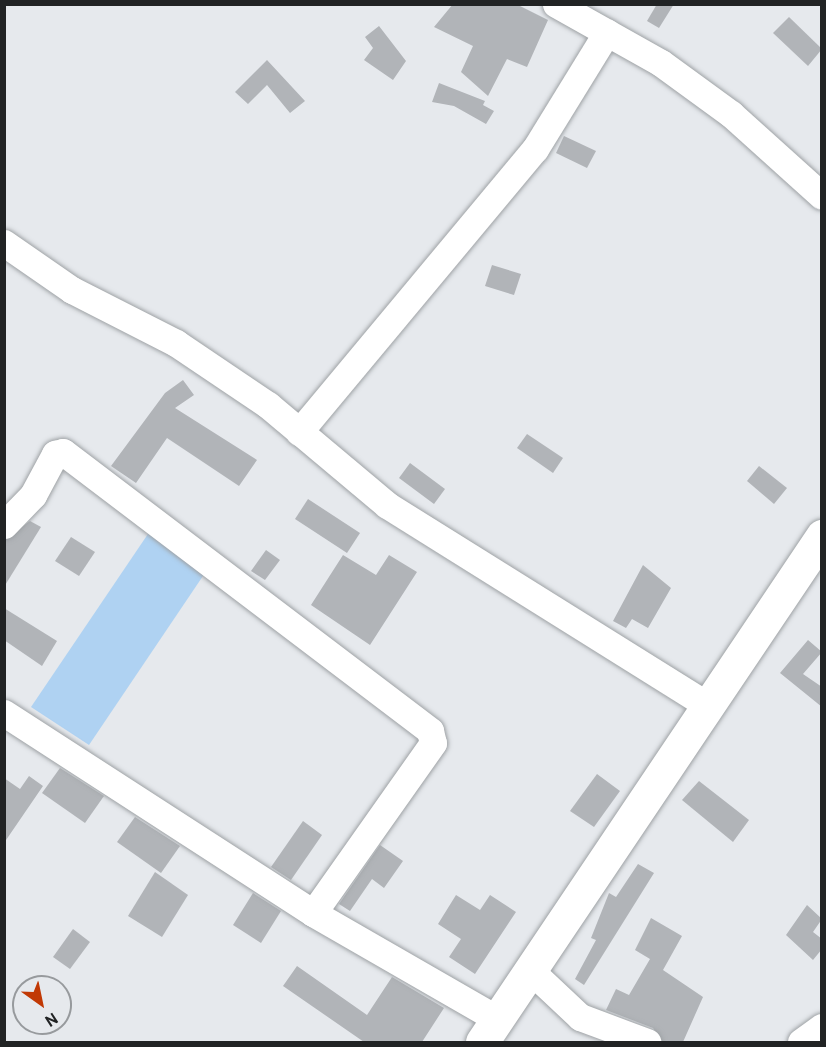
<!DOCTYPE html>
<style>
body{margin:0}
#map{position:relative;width:826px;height:1047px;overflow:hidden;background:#e6e9ed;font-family:Overpass,sans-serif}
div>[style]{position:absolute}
.green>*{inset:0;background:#afd2f2}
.building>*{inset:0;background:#b1b4b8}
.roads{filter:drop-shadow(0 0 2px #9ea2a5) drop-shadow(0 0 2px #9ea2a5)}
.minor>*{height:27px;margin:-13.5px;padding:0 13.5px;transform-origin:13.5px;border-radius:13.5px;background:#fff}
.major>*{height:33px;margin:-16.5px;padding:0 16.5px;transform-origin:16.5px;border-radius:16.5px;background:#fff}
span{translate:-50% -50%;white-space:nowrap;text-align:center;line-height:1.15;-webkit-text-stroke:4.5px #e6e9ed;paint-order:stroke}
.frame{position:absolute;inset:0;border:6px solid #212324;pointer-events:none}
.north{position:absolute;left:12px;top:975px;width:60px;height:60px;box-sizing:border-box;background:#e6e9ed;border:2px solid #979a9d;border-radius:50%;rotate:147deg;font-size:16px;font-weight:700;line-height:24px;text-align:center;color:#212324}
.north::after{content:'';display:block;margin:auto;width:21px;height:27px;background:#c13905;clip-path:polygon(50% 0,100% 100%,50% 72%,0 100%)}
</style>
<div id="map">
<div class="green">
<div style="clip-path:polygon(152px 528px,207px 570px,89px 745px,31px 707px)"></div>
</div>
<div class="building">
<div style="clip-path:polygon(453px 4px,516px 4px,548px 20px,527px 67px,507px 59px,488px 96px,461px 72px,473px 46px,434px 27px)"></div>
<div style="clip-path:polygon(657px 4px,674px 4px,659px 28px,647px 21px)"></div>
<div style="clip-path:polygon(789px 17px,822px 49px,808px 66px,773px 33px)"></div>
<div style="clip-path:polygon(379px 26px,406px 61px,393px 80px,364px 60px,373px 48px,365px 37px)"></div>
<div style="clip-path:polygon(267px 60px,305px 101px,290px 113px,267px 85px,248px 104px,235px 92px)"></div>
<div style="clip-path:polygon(439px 83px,485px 101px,483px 105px,494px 111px,486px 124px,454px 106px,432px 102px)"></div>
<div style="clip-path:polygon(564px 136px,596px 151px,587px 168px,556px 153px)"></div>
<div style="clip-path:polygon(492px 265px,521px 274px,514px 295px,485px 286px)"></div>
<div style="clip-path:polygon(183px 380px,194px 395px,175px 408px,257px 460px,239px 486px,167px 438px,136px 483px,111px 466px,165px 393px)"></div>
<div style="clip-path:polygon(527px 434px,563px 458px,553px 473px,517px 448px)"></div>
<div style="clip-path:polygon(410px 463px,445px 489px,434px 504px,399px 478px)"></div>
<div style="clip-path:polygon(759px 466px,787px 488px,774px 504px,747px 481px)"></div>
<div style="clip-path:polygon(308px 499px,360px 533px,347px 553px,295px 519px)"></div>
<div style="clip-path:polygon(30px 521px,41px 527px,4px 587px,4px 540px)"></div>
<div style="clip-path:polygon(71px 537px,95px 552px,79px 576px,55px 561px)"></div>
<div style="clip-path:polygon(266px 550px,280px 560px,265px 580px,251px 571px)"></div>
<div style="clip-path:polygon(343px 555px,376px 575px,389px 555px,417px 572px,370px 645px,311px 605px)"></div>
<div style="clip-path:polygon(643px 565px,671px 588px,648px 628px,632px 619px,626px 628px,613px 621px)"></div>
<div style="clip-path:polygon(4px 608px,57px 641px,42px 666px,4px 640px)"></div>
<div style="clip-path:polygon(808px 640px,822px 652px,803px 674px,822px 687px,822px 707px,780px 673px)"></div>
<div style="clip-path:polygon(60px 768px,104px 796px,85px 823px,42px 793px)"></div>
<div style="clip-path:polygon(597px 774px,620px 791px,594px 827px,570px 811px)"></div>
<div style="clip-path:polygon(29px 776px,43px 786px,4px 843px,4px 778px,20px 789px)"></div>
<div style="clip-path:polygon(699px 781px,749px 820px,733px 842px,682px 800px)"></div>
<div style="clip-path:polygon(135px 817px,180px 846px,161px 873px,117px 842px)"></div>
<div style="clip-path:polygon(303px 821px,322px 835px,291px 880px,271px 867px)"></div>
<div style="clip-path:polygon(380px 845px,403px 861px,384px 888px,372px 879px,350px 911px,339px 904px)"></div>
<div style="clip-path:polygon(638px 864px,654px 873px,584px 985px,575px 979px,596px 940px,591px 938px,609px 893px,616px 897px)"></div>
<div style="clip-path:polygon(155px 872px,188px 895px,162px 937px,128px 916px)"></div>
<div style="clip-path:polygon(253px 893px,281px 911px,261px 943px,233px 925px)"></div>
<div style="clip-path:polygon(456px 895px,480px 910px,490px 895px,516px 912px,475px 974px,449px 957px,461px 939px,438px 924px)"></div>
<div style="clip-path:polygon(807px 905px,822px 919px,813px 932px,822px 939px,822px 949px,813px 960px,786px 935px)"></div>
<div style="clip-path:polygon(651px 918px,682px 936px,663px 970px,703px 997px,683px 1042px,662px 1042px,653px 1028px,606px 1010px,616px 989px,629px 995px,650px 959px,635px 950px)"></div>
<div style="clip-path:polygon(73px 929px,90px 942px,70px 969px,53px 957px)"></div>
<div style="clip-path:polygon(297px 966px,367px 1015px,392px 977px,444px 1008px,422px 1042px,364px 1042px,283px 986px)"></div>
</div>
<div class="roads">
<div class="minor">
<div style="left:556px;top:4px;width:120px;rotate:29.3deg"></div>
<div style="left:661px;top:63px;width:87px;rotate:36.1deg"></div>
<div style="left:731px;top:114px;width:122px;rotate:42deg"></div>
<div style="left:4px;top:243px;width:83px;rotate:34.7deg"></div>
<div style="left:72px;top:290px;width:117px;rotate:27deg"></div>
<div style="left:176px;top:343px;width:111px;rotate:34deg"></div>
<div style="left:268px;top:405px;width:155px;rotate:40deg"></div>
<div style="left:387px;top:505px;width:377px;rotate:32deg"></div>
<div style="left:299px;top:432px;width:368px;rotate:-50.2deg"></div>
<div style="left:535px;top:149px;width:137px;rotate:-58.4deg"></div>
<div style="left:4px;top:525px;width:42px;rotate:-46deg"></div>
<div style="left:33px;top:495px;width:47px;rotate:-61.8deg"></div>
<div style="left:55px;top:454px;width:8px;rotate:-14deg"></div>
<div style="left:63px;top:452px;width:461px;rotate:37.2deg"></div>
<div style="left:430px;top:731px;width:12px;rotate:76deg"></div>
<div style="left:433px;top:743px;width:208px;rotate:125.2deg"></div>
<div style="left:4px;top:713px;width:368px;rotate:32.9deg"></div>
<div style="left:313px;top:913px;width:212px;rotate:29.9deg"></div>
<div style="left:530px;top:970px;width:69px;rotate:43.2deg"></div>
<div style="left:580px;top:1017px;width:72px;rotate:20.5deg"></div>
<div style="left:801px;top:1042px;width:26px;rotate:-36deg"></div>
</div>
<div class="major">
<div style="left:482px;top:1042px;width:610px;rotate:-56.1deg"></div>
</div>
</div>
<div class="frame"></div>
<div class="north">N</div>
</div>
